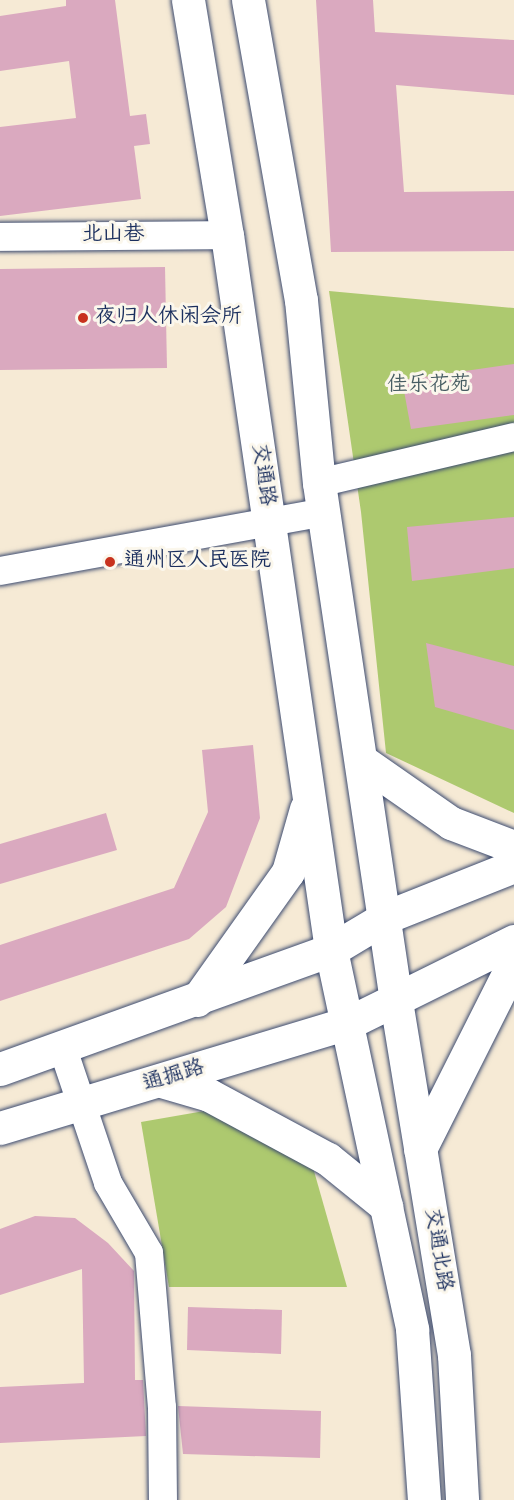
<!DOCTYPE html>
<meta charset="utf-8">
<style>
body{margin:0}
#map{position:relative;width:514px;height:1500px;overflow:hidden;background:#f6ead5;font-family:Dekko,"LXGW WenKai TC",sans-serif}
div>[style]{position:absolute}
.green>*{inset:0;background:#adc96f}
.building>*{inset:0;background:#daa9bf}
.roads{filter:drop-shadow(0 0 2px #3c4b70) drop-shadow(0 0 2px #3c4b70)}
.minor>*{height:28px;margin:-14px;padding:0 14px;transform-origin:14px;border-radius:14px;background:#fff}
.major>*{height:33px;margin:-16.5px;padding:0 16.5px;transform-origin:16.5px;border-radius:16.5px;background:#fff}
.dots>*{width:16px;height:16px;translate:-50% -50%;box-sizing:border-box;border:3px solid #fbf7ec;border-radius:50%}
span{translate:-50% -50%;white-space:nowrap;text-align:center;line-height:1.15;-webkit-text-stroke:6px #fbf7ec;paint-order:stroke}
.street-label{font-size:21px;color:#1b2f5e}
.poi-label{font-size:21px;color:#1b2f5e}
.left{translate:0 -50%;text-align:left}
.park-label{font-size:21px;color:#475d63}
</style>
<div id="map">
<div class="green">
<div style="clip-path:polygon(329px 291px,514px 308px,514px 813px,386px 753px,361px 512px)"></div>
<div style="clip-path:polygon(233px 1106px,310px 1157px,347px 1287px,169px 1287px,141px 1122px)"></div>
</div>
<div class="building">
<div style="clip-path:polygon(66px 0,115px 0,130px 116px,146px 114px,150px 144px,134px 146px,141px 199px,0 216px,0 127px,76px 118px,69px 61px,0 71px,0 16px,66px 6px)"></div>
<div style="clip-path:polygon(316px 0,373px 0,375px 32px,514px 40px,514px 95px,396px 85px,404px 192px,514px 191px,514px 251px,331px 252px)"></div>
<div style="clip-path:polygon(165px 267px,167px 368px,0 370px,0 269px)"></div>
<div style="clip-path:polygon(514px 364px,514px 415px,411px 429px,402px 380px)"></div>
<div style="clip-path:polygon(514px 517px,514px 568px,412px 581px,407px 527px)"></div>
<div style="clip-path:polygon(426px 643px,514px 666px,514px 730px,435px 707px)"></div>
<div style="clip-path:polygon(253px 745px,260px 818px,226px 907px,189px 939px,0 1001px,0 945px,174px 888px,208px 812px,202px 750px)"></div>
<div style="clip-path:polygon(106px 813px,117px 850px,0 884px,0 844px)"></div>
<div style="clip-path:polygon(35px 1216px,75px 1218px,108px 1243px,134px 1271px,135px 1380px,143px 1380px,146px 1436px,0 1443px,0 1387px,84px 1383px,82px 1269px,0 1295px,0 1229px)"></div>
<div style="clip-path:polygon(188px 1307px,282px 1310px,281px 1354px,187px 1350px)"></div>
<div style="clip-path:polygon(178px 1406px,321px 1411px,320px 1458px,183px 1454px)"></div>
</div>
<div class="roads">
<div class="minor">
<div style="left:0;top:237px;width:227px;rotate:-0.5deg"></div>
<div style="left:319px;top:483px;width:200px;rotate:-13.3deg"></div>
<div style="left:0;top:571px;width:329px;rotate:-10.3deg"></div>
<div style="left:63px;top:1049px;width:141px;rotate:71.4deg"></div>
<div style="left:108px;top:1183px;width:81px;rotate:59.6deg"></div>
<div style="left:149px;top:1253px;width:155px;rotate:85.2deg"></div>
<div style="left:162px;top:1407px;width:93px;rotate:89.4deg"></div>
</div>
<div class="major">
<div style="left:188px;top:0;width:238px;rotate:80.6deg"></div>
<div style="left:227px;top:235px;width:723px;rotate:81.72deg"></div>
<div style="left:331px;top:950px;width:388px;rotate:77.9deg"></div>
<div style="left:412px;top:1329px;width:171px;rotate:86deg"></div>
<div style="left:248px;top:0;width:305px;rotate:80deg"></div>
<div style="left:301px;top:300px;width:184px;rotate:84.4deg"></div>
<div style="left:319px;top:483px;width:524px;rotate:81.54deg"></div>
<div style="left:396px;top:1001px;width:359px;rotate:80.7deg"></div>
<div style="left:454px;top:1355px;width:145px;rotate:86.8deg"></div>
<div style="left:362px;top:761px;width:108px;rotate:34.9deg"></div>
<div style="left:451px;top:823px;width:67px;rotate:20.9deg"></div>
<div style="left:197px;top:1000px;width:157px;rotate:-54.6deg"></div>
<div style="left:288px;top:872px;width:66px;rotate:-74.1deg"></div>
<div style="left:0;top:1069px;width:352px;rotate:-19.8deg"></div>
<div style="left:331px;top:950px;width:64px;rotate:-31deg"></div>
<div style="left:386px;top:917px;width:138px;rotate:-21.7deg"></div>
<div style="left:161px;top:1081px;width:50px;rotate:16.3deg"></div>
<div style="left:209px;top:1095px;width:135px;rotate:28.3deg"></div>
<div style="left:328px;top:1159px;width:75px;rotate:39deg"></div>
<div style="left:0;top:1128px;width:363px;rotate:-16.8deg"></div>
<div style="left:348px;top:1023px;width:185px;rotate:-26.3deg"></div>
<div style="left:420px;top:1149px;width:209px;rotate:-63.3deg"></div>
</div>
</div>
<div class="dots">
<div style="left:83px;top:318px;background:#c8321e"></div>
<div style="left:110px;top:562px;background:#c8321e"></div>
</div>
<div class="street-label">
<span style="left:113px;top:236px">北山巷</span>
<span style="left:262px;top:475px;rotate:82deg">交通路</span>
<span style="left:174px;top:1077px;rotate:-17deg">通掘路</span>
<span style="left:437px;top:1250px;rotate:81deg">交通北路</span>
</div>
<div class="poi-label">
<span class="left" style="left:95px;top:318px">夜归人休闲会所</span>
<span class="left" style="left:124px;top:562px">通州区人民医院</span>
</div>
<div class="park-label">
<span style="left:429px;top:386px">佳乐花苑</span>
</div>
</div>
